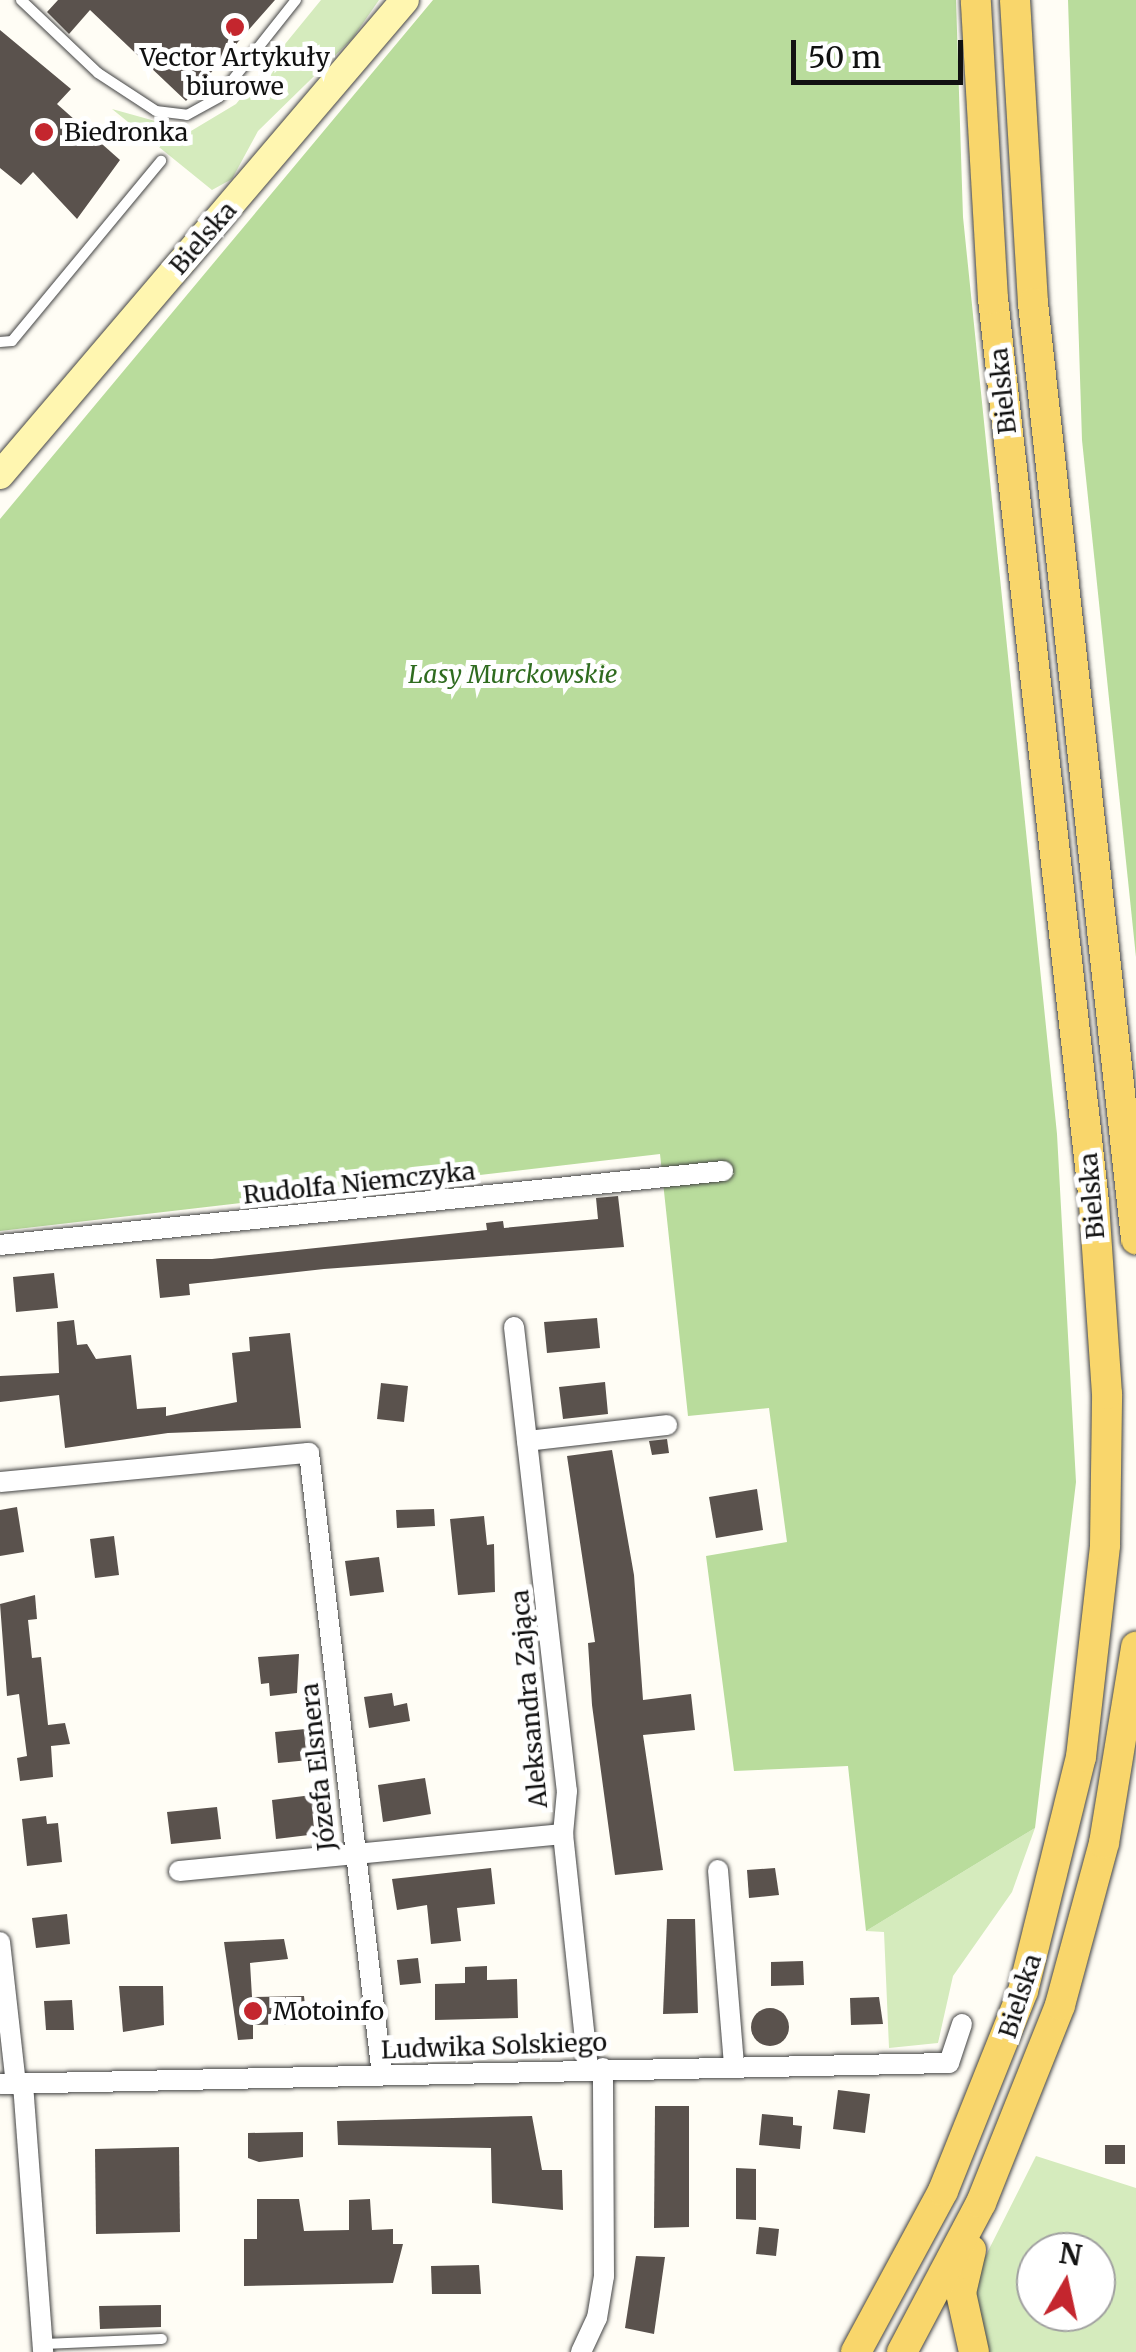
<!DOCTYPE html>
<meta charset="utf-8">
<style>
body{margin:0}
#map{position:relative;width:1136px;height:2352px;overflow:hidden;background:#fffdf5;font-family:Merriweather,serif}
div>[style]{position:absolute}
.green>*{inset:0;background:#d5ebbd}
.forest>*{inset:0;background:#b9dc9c}
.building>*{inset:0;background:#5a524d}
.round{border-radius:50%}
.roads{filter:drop-shadow(0 0 2px #444) drop-shadow(0 0 2px #444)}
.lane>*{height:10px;margin:-5px;padding:0 5px;transform-origin:5px;border-radius:5px;background:#fff}
.street>*{height:20px;margin:-10px;padding:0 10px;transform-origin:10px;border-radius:10px;background:#fff}
.secondary>*{height:28px;margin:-14px;padding:0 14px;transform-origin:14px;border-radius:14px;background:#fff6b0}
.primary>*{height:30px;margin:-15px;padding:0 15px;transform-origin:15px;border-radius:15px;background:#f9d66b}
.dots>*{width:28px;height:28px;translate:-50% -50%;box-sizing:border-box;border:5px solid #fff;border-radius:50%}
span{translate:-50% -50%;white-space:nowrap;text-align:center;line-height:1.15;-webkit-text-stroke:10px #fff;paint-order:stroke}
.poi-label{font-size:25px;color:#111}
.left{translate:0 -50%;text-align:left}
.street-label{font-size:25px;color:#111}
.park-label{font-size:25px;color:#2f6b1f;font-style:italic}
.north{position:absolute;left:1016px;top:2232px;width:100px;height:100px;box-sizing:border-box;background:#fff;border:2px solid #a0a0a0;border-radius:50%;rotate:9deg;font-size:28px;font-weight:700;line-height:40px;text-align:center;color:#111}
.north::after{content:'';display:block;margin:auto;width:35px;height:45px;background:#c4262e;clip-path:polygon(50% 0,100% 100%,50% 72%,0 100%)}
.scale{position:absolute;left:791px;top:40px;width:172px;height:45px;box-sizing:border-box;border:5px solid #111;border-top:0;padding-left:12px;font-size:30px;line-height:35px;white-space:nowrap;color:#111;-webkit-text-stroke:8px #fff;paint-order:stroke}
</style>
<div id="map">
<div class="green">
<div style="clip-path:polygon(321px 0,379px 0,352px 39px,258px 131px,232px 179px,212px 190px,112px 109px,191px 131px,236px 104px)"></div>
<div style="clip-path:polygon(1035px 1828px,1012px 1892px,953px 1976px,938px 2043px,889px 2048px,884px 1932px,866px 1931px)"></div>
<div style="clip-path:polygon(evenodd,1036px 2156px,1136px 2188px,1136px 2352px,984px 2352px,973px 2296px,978px 2271px,1036px 2156px,1036px 2252px,1096px 2252px,1096px 2312px,1036px 2312px,1036px 2252px)"></div>
</div>
<div class="forest">
<div style="clip-path:polygon(433px 0,956px 0,963px 217px,1057px 1134px,1076px 1482px,1035px 1828px,866px 1931px,848px 1766px,734px 1771px,706px 1556px,787px 1542px,769px 1408px,688px 1416px,660px 1154px,0 1231px,0 519px)"></div>
<div style="clip-path:polygon(1068px 0,1136px 0,1136px 957px,1082px 440px)"></div>
</div>
<div class="building">
<div style="clip-path:polygon(58px 0,275px 0,186px 101px,90px 10px,69px 34px,47px 12px)"></div>
<div style="clip-path:polygon(0 30px,71px 89px,57px 104px,120px 160px,77px 219px,33px 172px,21px 185px,0 168px)"></div>
<div style="clip-path:polygon(618px 1196px,624px 1247px,324px 1269px,189px 1284px,190px 1295px,160px 1298px,156px 1259px,212px 1259px,487px 1230px,486px 1223px,503px 1221px,504px 1228px,598px 1219px,596px 1198px)"></div>
<div style="clip-path:polygon(54px 1273px,58px 1308px,16px 1312px,13px 1277px)"></div>
<div style="clip-path:polygon(597px 1318px,600px 1348px,547px 1353px,544px 1322px)"></div>
<div style="clip-path:polygon(74px 1320px,77px 1345px,87px 1344px,96px 1359px,131px 1355px,137px 1409px,166px 1407px,166px 1416px,237px 1402px,232px 1353px,250px 1351px,249px 1337px,290px 1333px,301px 1428px,168px 1433px,65px 1448px,59px 1395px,0 1402px,0 1376px,59px 1373px,57px 1322px)"></div>
<div style="clip-path:polygon(605px 1382px,608px 1414px,563px 1419px,559px 1387px)"></div>
<div style="clip-path:polygon(381px 1383px,408px 1386px,404px 1422px,377px 1419px)"></div>
<div style="clip-path:polygon(667px 1439px,669px 1453px,652px 1455px,649px 1441px)"></div>
<div style="clip-path:polygon(612px 1450px,634px 1575px,643px 1700px,691px 1694px,695px 1730px,643px 1735px,663px 1870px,615px 1875px,592px 1705px,588px 1643px,595px 1642px,567px 1456px)"></div>
<div style="clip-path:polygon(757px 1489px,763px 1530px,716px 1538px,709px 1497px)"></div>
<div style="clip-path:polygon(17px 1507px,24px 1552px,0 1556px,0 1510px)"></div>
<div style="clip-path:polygon(434px 1509px,435px 1526px,397px 1528px,396px 1510px)"></div>
<div style="clip-path:polygon(484px 1516px,487px 1545px,494px 1544px,495px 1592px,458px 1595px,450px 1519px)"></div>
<div style="clip-path:polygon(114px 1536px,119px 1575px,95px 1578px,90px 1539px)"></div>
<div style="clip-path:polygon(379px 1557px,384px 1592px,350px 1596px,345px 1561px)"></div>
<div style="clip-path:polygon(35px 1595px,37px 1619px,28px 1620px,32px 1658px,41px 1657px,48px 1725px,65px 1723px,70px 1744px,51px 1746px,53px 1777px,20px 1781px,17px 1758px,27px 1756px,19px 1694px,7px 1696px,0 1604px)"></div>
<div style="clip-path:polygon(299px 1654px,297px 1693px,270px 1696px,269px 1683px,261px 1684px,258px 1657px)"></div>
<div style="clip-path:polygon(392px 1693px,394px 1706px,407px 1703px,410px 1721px,369px 1728px,364px 1697px)"></div>
<div style="clip-path:polygon(305px 1729px,309px 1760px,278px 1763px,275px 1732px)"></div>
<div style="clip-path:polygon(425px 1778px,431px 1814px,383px 1822px,378px 1785px)"></div>
<div style="clip-path:polygon(312px 1795px,317px 1834px,276px 1839px,272px 1800px)"></div>
<div style="clip-path:polygon(217px 1807px,221px 1839px,171px 1844px,167px 1812px)"></div>
<div style="clip-path:polygon(46px 1816px,47px 1824px,58px 1823px,62px 1862px,27px 1866px,22px 1819px)"></div>
<div style="clip-path:polygon(491px 1868px,495px 1904px,457px 1908px,461px 1941px,431px 1944px,427px 1905px,397px 1910px,392px 1879px)"></div>
<div style="clip-path:polygon(775px 1868px,779px 1895px,749px 1898px,747px 1870px)"></div>
<div style="clip-path:polygon(67px 1914px,70px 1944px,36px 1948px,32px 1918px)"></div>
<div style="clip-path:polygon(667px 1919px,695px 1919px,698px 2013px,663px 2014px)"></div>
<div style="clip-path:polygon(284px 1939px,288px 1959px,250px 1963px,252px 1997px,304px 1996px,306px 2014px,301px 2024px,253px 2025px,253px 2039px,238px 2040px,224px 1942px)"></div>
<div style="clip-path:polygon(418px 1958px,421px 1983px,400px 1985px,397px 1960px)"></div>
<div style="clip-path:polygon(803px 1961px,804px 1985px,771px 1986px,771px 1962px)"></div>
<div style="clip-path:polygon(487px 1966px,487px 1980px,517px 1979px,518px 2018px,435px 2020px,435px 1984px,465px 1983px,465px 1967px)"></div>
<div style="clip-path:polygon(119px 1986px,163px 1986px,164px 2025px,123px 2032px)"></div>
<div style="clip-path:polygon(879px 1997px,883px 2024px,851px 2025px,850px 1998px)"></div>
<div style="clip-path:polygon(72px 2000px,74px 2030px,46px 2030px,44px 2001px)"></div>
<div class="round" style="left:751px;top:2008px;width:38px;height:38px"></div>
<div style="clip-path:polygon(838px 2090px,870px 2094px,865px 2133px,833px 2129px)"></div>
<div style="clip-path:polygon(655px 2106px,689px 2106px,689px 2227px,654px 2228px)"></div>
<div style="clip-path:polygon(762px 2114px,793px 2117px,793px 2125px,802px 2126px,800px 2149px,759px 2145px)"></div>
<div style="clip-path:polygon(532px 2116px,542px 2170px,562px 2170px,563px 2210px,492px 2203px,491px 2148px,338px 2145px,337px 2121px)"></div>
<div style="clip-path:polygon(248px 2133px,303px 2132px,303px 2157px,259px 2162px,248px 2158px)"></div>
<div style="clip-path:polygon(1105px 2145px,1125px 2145px,1125px 2164px,1105px 2164px)"></div>
<div style="clip-path:polygon(179px 2147px,180px 2232px,96px 2234px,95px 2149px)"></div>
<div style="clip-path:polygon(736px 2168px,756px 2169px,756px 2220px,736px 2219px)"></div>
<div style="clip-path:polygon(257px 2199px,299px 2199px,304px 2231px,349px 2230px,349px 2200px,370px 2199px,372px 2230px,393px 2229px,393px 2244px,403px 2244px,393px 2283px,244px 2286px,244px 2239px,257px 2239px)"></div>
<div style="clip-path:polygon(759px 2227px,779px 2229px,776px 2256px,756px 2254px)"></div>
<div style="clip-path:polygon(636px 2256px,665px 2257px,654px 2334px,625px 2328px)"></div>
<div style="clip-path:polygon(479px 2265px,481px 2294px,432px 2294px,431px 2266px)"></div>
<div style="clip-path:polygon(161px 2305px,161px 2327px,100px 2329px,99px 2306px)"></div>
</div>
<div class="roads">
<div class="lane">
<div style="left:21px;top:0;width:106px;rotate:43.5deg"></div>
<div style="left:98px;top:73px;width:69px;rotate:33.2deg"></div>
<div style="left:156px;top:111px;width:31px;rotate:7deg"></div>
<div style="left:187px;top:115px;width:37px;rotate:-29deg"></div>
<div style="left:219px;top:97px;width:124px;rotate:-51.6deg"></div>
<div style="left:0;top:342px;width:12px;rotate:-5deg"></div>
<div style="left:12px;top:341px;width:234px;rotate:-50.4deg"></div>
<div style="left:43px;top:2344px;width:119px;rotate:-2.4deg"></div>
</div>
<div class="street">
<div style="left:0;top:1245px;width:727px;rotate:-5.84deg"></div>
<div style="left:514px;top:1327px;width:467px;rotate:83.5deg"></div>
<div style="left:567px;top:1791px;width:43px;rotate:95.3deg"></div>
<div style="left:563px;top:1834px;width:235px;rotate:83.9deg"></div>
<div style="left:527px;top:1441px;width:141px;rotate:-6.5deg"></div>
<div style="left:0;top:1482px;width:310px;rotate:-5.4deg"></div>
<div style="left:309px;top:1453px;width:626px;rotate:83.31deg"></div>
<div style="left:718px;top:1870px;width:196px;rotate:85.3deg"></div>
<div style="left:179px;top:1871px;width:386px;rotate:-5.5deg"></div>
<div style="left:0;top:1942px;width:143px;rotate:83.6deg"></div>
<div style="left:0;top:2084px;width:949px;rotate:-1.27deg"></div>
<div style="left:949px;top:2063px;width:41px;rotate:-71.6deg"></div>
<div style="left:23px;top:2084px;width:269px;rotate:85.7deg"></div>
<div style="left:581px;top:2352px;width:38px;rotate:-65deg"></div>
<div style="left:597px;top:2318px;width:43px;rotate:-80.5deg"></div>
<div style="left:604px;top:2276px;width:208px;rotate:-90.3deg"></div>
</div>
<div class="secondary">
<div style="left:0;top:475px;width:624px;rotate:-49.55deg"></div>
</div>
<div class="primary">
<div style="left:1015px;top:0;width:304px;rotate:86.6deg"></div>
<div style="left:1033px;top:303px;width:942px;rotate:83.72deg"></div>
<div style="left:971px;top:2250px;width:44px;rotate:103.1deg"></div>
<div style="left:961px;top:2293px;width:60px;rotate:77.6deg"></div>
<div style="left:856px;top:2352px;width:183px;rotate:-61.6deg"></div>
<div style="left:943px;top:2191px;width:215px;rotate:-68.2deg"></div>
<div style="left:1023px;top:1991px;width:241px;rotate:-76.1deg"></div>
<div style="left:1081px;top:1757px;width:213px;rotate:-83.5deg"></div>
<div style="left:1105px;top:1545px;width:151px;rotate:-89.2deg"></div>
<div style="left:1107px;top:1394px;width:192px;rotate:-93.9deg"></div>
<div style="left:1094px;top:1202px;width:909px;rotate:-96.38deg"></div>
<div style="left:993px;top:299px;width:299px;rotate:-93.3deg"></div>
<div style="left:902px;top:2352px;width:169px;rotate:-62.1deg"></div>
<div style="left:981px;top:2203px;width:213px;rotate:-68.2deg"></div>
<div style="left:1060px;top:2005px;width:168px;rotate:-74.8deg"></div>
<div style="left:1104px;top:1843px;width:199px;rotate:-80.7deg"></div>
</div>
</div>
<div class="dots">
<div style="left:235px;top:27px;background:#c4262e"></div>
<div style="left:44px;top:132px;background:#c4262e"></div>
<div style="left:253px;top:2011px;background:#c4262e"></div>
</div>
<div class="poi-label">
<span style="left:235px;top:72px">Vector Artykuły<br>biurowe</span>
<span class="left" style="left:64px;top:132px">Biedronka</span>
<span class="left" style="left:273px;top:2011px">Motoinfo</span>
</div>
<div class="street-label">
<span style="left:203px;top:238px;rotate:-49deg">Bielska</span>
<span style="left:1003px;top:391px;rotate:-96deg">Bielska</span>
<span style="left:359px;top:1183px;rotate:-6deg">Rudolfa Niemczyka</span>
<span style="left:1092px;top:1196px;rotate:-95deg">Bielska</span>
<span style="left:529px;top:1699px;rotate:-95deg">Aleksandra Zająca</span>
<span style="left:318px;top:1767px;rotate:-96deg">Józefa Elsnera</span>
<span style="left:1020px;top:1996px;rotate:-72deg">Bielska</span>
<span style="left:494px;top:2046px;rotate:-2deg">Ludwika Solskiego</span>
</div>
<div class="park-label">
<span style="left:513px;top:674px">Lasy Murckowskie</span>
</div>
<div class="north">N</div>
<div class="scale">50 m</div>
</div>
